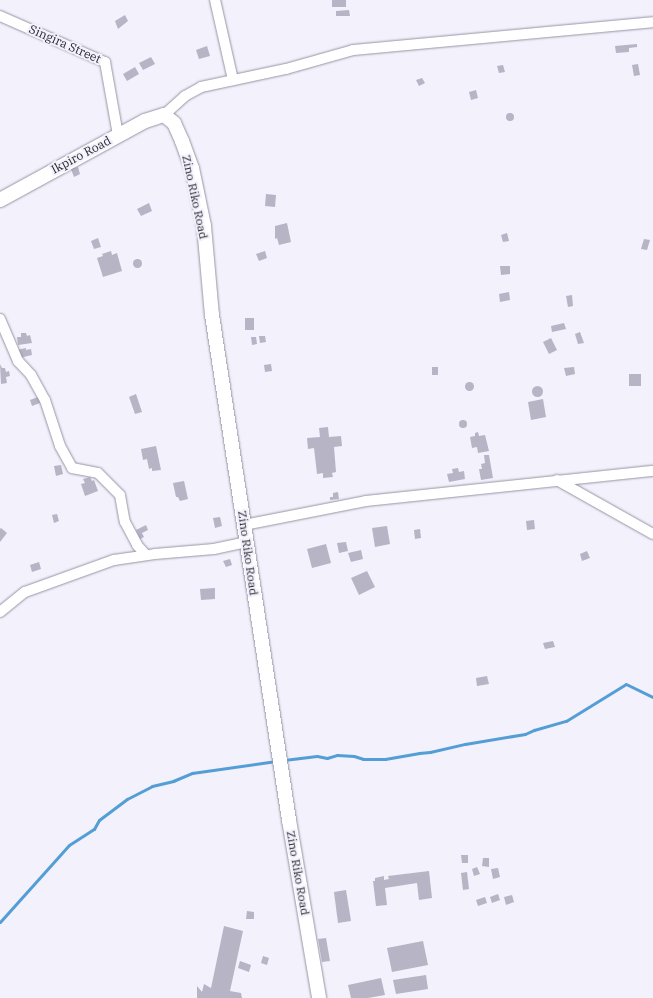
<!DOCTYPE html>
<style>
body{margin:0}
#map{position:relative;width:653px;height:998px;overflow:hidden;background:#f3f1fc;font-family:"IBM Plex Serif",serif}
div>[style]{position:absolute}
.stream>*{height:3px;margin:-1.5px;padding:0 1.5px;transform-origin:1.5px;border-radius:1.5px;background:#549ed6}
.building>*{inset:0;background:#b6b4c5}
.round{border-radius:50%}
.roads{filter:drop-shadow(0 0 1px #9694a4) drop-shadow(0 0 1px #9694a4)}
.street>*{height:10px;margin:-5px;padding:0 5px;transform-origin:5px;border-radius:5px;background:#fff}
.secondary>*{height:14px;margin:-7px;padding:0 7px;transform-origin:7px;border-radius:7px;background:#fff}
span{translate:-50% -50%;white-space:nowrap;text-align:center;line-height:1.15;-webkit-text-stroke:4px #f3f1fc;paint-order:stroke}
.street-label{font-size:12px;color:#28282e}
</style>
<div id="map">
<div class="stream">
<div style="left:284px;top:760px;width:33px;rotate:-7deg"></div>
<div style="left:317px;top:756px;width:10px;rotate:11deg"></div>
<div style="left:327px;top:758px;width:10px;rotate:-17deg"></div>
<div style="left:337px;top:755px;width:17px;rotate:3deg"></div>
<div style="left:354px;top:756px;width:9px;rotate:18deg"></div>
<div style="left:363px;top:759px;width:22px"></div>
<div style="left:385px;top:759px;width:35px;rotate:-10deg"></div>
<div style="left:419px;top:753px;width:11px;rotate:-5deg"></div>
<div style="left:430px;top:752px;width:36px;rotate:-13deg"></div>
<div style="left:465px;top:744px;width:61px;rotate:-9.5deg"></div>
<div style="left:525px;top:734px;width:10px;rotate:-24deg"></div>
<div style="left:534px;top:730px;width:33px;rotate:-16deg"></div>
<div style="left:566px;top:721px;width:70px;rotate:-31.7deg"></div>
<div style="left:626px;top:684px;width:30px;rotate:26deg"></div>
<div style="left:0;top:922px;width:103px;rotate:-48.1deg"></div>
<div style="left:69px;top:845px;width:30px;rotate:-33deg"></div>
<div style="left:94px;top:829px;width:10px;rotate:-61deg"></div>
<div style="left:99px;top:820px;width:35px;rotate:-37deg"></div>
<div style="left:127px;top:799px;width:28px;rotate:-27deg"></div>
<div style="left:152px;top:786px;width:22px;rotate:-13deg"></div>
<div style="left:173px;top:781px;width:21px;rotate:-23deg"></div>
<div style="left:192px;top:773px;width:85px;rotate:-8.1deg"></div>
</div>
<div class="building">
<div style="clip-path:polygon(332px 0,346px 0,346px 7px,332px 7px)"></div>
<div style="clip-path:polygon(349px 10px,350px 16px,336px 16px,336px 11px)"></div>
<div style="clip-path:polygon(125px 15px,128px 21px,118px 29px,115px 21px)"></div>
<div style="clip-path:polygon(637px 44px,637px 47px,629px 48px,629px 52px,616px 53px,615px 46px)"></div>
<div style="clip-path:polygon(207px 46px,210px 56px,199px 59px,196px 50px)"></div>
<div style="clip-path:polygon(151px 57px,155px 64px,143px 70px,139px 63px)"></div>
<div style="clip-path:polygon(638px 64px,640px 75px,634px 76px,632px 65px)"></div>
<div style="clip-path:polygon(503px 65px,505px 72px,499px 73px,497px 66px)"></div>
<div style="clip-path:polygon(135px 67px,139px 74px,127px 81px,123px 74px)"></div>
<div style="clip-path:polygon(422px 78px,425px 83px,419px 86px,416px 80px)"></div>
<div style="clip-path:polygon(476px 90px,478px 98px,471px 100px,469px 92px)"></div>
<div class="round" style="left:506px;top:113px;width:8px;height:8px"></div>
<div style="clip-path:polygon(78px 167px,80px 174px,74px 177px,71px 169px)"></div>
<div style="clip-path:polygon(266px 194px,276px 195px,275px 207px,265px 206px)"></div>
<div style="clip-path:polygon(149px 203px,152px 211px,141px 216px,137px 209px)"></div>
<div style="clip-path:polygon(287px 223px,291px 242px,279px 245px,277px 238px,275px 239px,275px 226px)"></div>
<div style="clip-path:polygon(507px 233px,509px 241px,503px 242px,501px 235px)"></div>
<div style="clip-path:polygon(98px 238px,101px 247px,94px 249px,91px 241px)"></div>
<div style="clip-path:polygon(644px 239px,650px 240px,647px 250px,641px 249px)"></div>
<div style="clip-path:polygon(111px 251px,112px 255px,117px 253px,122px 271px,103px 277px,97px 258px,103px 256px,102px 254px)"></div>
<div style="clip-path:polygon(265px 251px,267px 258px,259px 261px,256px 254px)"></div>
<div class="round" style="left:132.5px;top:258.5px;width:9px;height:9px"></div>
<div style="clip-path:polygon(500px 266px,510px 266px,510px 274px,501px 275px)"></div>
<div style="clip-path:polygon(509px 292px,510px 300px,500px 302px,499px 294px)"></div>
<div style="clip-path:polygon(572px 295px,573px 306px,568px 307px,566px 296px)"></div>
<div style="clip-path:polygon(245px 318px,254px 318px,254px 330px,245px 330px)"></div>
<div style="clip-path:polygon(564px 323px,566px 329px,552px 332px,551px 326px)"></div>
<div style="clip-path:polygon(580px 332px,584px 343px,578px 344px,575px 334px)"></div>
<div style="clip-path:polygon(21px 333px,26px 333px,27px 336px,30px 335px,32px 343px,18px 345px,17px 337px,21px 337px)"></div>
<div style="clip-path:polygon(259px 336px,265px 336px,266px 342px,260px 343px)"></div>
<div style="clip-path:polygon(251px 337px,256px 337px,257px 344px,252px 345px)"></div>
<div style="clip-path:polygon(551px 338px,557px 350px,549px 354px,543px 342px)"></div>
<div style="clip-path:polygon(26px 348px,26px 350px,31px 349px,32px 355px,19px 358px,17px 350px)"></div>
<div style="clip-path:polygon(0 364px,2px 368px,5px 368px,6px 372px,9px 371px,10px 376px,6px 377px,7px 383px,1px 384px)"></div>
<div style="clip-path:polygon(271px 364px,272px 371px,265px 372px,264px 365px)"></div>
<div style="clip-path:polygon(432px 367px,438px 367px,438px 375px,432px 375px)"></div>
<div style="clip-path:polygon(574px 367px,575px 374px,566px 376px,564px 368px)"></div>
<div style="clip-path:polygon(629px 374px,641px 374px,641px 386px,629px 386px)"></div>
<div class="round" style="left:464.5px;top:381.5px;width:9px;height:9px"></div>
<div class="round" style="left:531.5px;top:385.5px;width:11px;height:11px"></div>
<div style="clip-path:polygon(136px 394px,142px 412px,135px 414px,129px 397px)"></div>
<div style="clip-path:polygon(38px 397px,40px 403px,32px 406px,30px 400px)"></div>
<div style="clip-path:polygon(543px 399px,546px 417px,531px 420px,528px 402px)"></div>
<div class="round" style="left:459px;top:420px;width:8px;height:8px"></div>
<div style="clip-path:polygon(328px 427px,329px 437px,341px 436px,342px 446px,334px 447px,336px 472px,332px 473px,333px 477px,323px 478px,323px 473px,317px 474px,314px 448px,308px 449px,307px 438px,320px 437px,319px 428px)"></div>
<div style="clip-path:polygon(478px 432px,479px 436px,485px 435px,489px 451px,478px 453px,477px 447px,472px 448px,470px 437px,475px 436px,475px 433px)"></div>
<div style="clip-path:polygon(156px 446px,161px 470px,152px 471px,152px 468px,149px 469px,147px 459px,143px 460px,141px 449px)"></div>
<div style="clip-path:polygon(484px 455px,489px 455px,493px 478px,481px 480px,479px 469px,482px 469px,481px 464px,485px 463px)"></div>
<div style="clip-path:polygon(61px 465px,63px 474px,56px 476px,54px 466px)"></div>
<div style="clip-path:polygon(458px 468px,459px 472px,464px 471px,465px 479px,449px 482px,447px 474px,453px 473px,452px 469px)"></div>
<div style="clip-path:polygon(90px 477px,92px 481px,94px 480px,98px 491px,85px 496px,81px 484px,85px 483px,83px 479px)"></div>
<div style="clip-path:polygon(184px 481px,188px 499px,180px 501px,178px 497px,176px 497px,173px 483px)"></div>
<div style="clip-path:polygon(338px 492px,339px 499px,330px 500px,330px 497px,333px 497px,333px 493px)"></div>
<div style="clip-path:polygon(57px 514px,59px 521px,54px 523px,52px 515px)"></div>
<div style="clip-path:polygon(220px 517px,222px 526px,215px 528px,213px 518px)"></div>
<div style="clip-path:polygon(534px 520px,535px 529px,527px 530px,526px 521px)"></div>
<div style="clip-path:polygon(146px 525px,148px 530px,142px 533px,144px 537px,140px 539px,136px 530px)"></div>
<div style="clip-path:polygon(387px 526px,390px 544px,375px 547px,372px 528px)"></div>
<div style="clip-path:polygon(1px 528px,7px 533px,0 542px,0 529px)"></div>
<div style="clip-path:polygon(420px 529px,421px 538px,415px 539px,414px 530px)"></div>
<div style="clip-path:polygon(346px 542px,348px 551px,339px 553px,337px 543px)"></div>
<div style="clip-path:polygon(326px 544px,331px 563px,312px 568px,307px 549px)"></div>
<div style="clip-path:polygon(361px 550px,363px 559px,351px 562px,348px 553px)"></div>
<div style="clip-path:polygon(587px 551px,590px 558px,582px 561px,580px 554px)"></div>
<div style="clip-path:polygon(230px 559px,232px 565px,226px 567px,223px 561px)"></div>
<div style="clip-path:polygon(39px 562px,41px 569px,32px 572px,30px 565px)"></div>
<div style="clip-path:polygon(367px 571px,375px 587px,359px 595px,351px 578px)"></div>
<div style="clip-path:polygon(215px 588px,215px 599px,201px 600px,200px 589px)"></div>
<div style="clip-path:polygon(553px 641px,555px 647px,545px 649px,543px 643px)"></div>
<div style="clip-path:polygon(487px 676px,489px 684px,477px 686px,476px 678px)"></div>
<div style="clip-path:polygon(461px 855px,468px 855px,468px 863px,462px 863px)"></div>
<div style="clip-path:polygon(483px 858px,489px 858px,489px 867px,482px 866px)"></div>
<div style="clip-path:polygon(477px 867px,480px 874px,474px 876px,472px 869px)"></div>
<div style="clip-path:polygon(498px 868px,500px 877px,493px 879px,491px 869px)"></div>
<div style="clip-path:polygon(429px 871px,432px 898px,419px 900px,417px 883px,385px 888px,387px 905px,376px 906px,373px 881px,375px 881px,375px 878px,384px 876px,384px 880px,389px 879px,388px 876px)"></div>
<div style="clip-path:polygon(467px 872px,469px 889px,463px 890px,461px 873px)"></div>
<div style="clip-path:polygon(346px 890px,351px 921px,338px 923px,334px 892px)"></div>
<div style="clip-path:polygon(498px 894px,500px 900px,492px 903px,490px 897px)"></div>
<div style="clip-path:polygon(512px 895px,514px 902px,506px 905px,504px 897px)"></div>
<div style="clip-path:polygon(485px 897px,487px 903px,478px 906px,476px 900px)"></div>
<div style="clip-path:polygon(247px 911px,254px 912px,254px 919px,246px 919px)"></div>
<div style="clip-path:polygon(224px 926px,243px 931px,230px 991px,241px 993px,242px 998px,197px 998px,197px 986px,202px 992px,204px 984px,211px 988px)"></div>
<div style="clip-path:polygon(326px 938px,330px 961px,322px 962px,318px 939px)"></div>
<div style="clip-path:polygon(423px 941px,428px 965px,392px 972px,387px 948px)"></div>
<div style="clip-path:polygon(263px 956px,269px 958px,267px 965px,261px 963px)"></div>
<div style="clip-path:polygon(240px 961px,251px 965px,249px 972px,238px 968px)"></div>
<div style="clip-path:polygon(426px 975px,428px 989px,396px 994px,393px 980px)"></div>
<div style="clip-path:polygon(381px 978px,385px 995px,368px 998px,351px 998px,348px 985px)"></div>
</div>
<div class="roads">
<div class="street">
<div style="left:215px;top:0;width:82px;rotate:77.3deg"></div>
<div style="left:0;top:16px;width:115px;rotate:23.7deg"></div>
<div style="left:105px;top:62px;width:74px;rotate:79.9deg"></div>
<div style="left:164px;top:115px;width:28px;rotate:-42deg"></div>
<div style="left:185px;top:96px;width:18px;rotate:-29deg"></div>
<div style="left:201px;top:87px;width:87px;rotate:-12deg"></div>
<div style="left:286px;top:69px;width:70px;rotate:-15.8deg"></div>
<div style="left:353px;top:50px;width:301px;rotate:-5.3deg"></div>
<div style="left:0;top:319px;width:46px;rotate:66.8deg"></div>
<div style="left:18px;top:361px;width:19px;rotate:47deg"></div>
<div style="left:31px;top:375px;width:29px;rotate:61deg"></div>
<div style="left:45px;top:400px;width:48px;rotate:71.9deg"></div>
<div style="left:60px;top:446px;width:25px;rotate:61deg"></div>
<div style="left:72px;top:468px;width:26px;rotate:11deg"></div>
<div style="left:98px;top:473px;width:31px;rotate:45deg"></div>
<div style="left:120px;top:495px;width:27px;rotate:80deg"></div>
<div style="left:125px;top:522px;width:26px;rotate:62deg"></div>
<div style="left:137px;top:545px;width:13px;rotate:48deg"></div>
<div style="left:557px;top:480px;width:110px;rotate:29.4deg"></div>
<div style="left:244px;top:525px;width:124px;rotate:-11.1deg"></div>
<div style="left:366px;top:501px;width:289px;rotate:-6deg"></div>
<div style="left:0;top:612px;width:32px;rotate:-39deg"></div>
<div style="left:25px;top:592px;width:95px;rotate:-19.8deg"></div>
<div style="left:114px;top:560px;width:41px;rotate:-8.3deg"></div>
<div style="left:155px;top:554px;width:59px;rotate:-4.8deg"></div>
<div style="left:214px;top:549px;width:33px;rotate:-12deg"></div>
</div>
<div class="secondary">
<div style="left:0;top:200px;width:165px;rotate:-28.6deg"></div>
<div style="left:145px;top:121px;width:20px;rotate:-18deg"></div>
<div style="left:164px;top:115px;width:13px;rotate:39deg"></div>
<div style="left:174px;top:123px;width:20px;rotate:66deg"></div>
<div style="left:182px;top:141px;width:29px;rotate:70deg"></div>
<div style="left:192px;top:168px;width:59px;rotate:78.3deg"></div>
<div style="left:204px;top:226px;width:89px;rotate:84.9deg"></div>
<div style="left:212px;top:315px;width:511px;rotate:81.33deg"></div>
<div style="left:289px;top:820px;width:181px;rotate:80.4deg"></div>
</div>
</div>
<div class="street-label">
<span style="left:65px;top:44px;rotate:24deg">Singira Street</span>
<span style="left:81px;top:155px;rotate:-28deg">Ikpiro Road</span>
<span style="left:195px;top:197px;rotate:78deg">Zino Riko Road</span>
<span style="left:248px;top:553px;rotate:82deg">Zino Riko Road</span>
<span style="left:298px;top:873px;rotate:80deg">Zino Riko Road</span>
</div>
</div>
